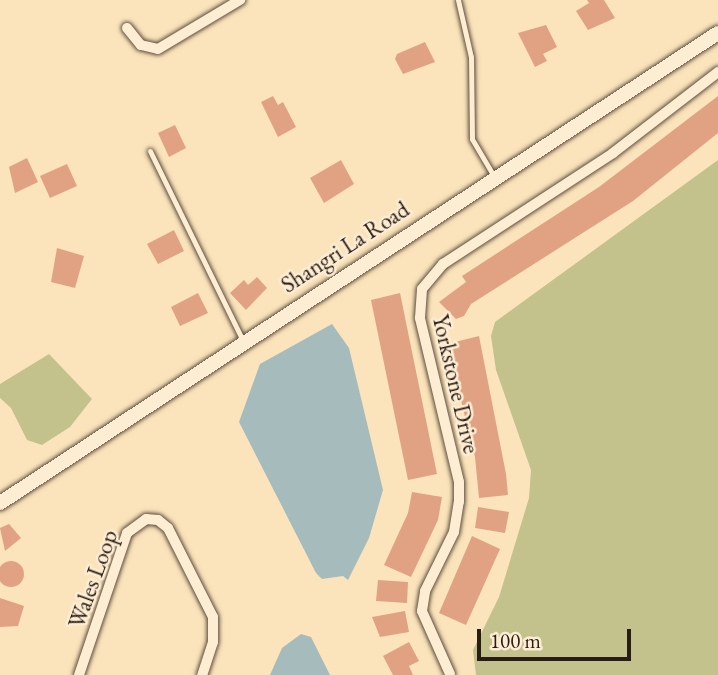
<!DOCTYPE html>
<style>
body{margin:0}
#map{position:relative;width:718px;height:675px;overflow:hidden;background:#fbe4bb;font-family:"EB Garamond",serif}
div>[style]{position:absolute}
.green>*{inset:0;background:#c3c28d}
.water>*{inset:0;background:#a5bbbc}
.building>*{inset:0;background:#e1a283}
.round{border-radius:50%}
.roads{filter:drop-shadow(0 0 2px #5e4d3e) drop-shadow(0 0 2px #5e4d3e)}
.lane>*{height:5px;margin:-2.5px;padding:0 2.5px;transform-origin:2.5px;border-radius:2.5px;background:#fcedd3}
.street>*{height:10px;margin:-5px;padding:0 5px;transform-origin:5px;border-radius:5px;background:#fcedd3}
.secondary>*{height:14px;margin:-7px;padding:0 7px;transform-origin:7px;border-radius:7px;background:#fcedd3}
span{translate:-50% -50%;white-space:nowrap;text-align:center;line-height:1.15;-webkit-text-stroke:5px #fcedd3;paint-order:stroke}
.street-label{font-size:23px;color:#291b15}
.scale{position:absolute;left:477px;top:629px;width:154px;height:32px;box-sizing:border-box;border:4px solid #291b15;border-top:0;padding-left:9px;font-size:21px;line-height:24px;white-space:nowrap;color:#291b15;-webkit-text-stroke:5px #fcedd3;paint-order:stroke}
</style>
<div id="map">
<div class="green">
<div style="clip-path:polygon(718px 160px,718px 675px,476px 675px,473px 650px,499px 597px,529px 498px,531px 470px,496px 370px,491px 336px,495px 322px)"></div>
<div style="clip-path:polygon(49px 354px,92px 399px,70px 427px,42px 445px,27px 440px,11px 408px,0 398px,0 384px)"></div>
</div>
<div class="water">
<div style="clip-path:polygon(332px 324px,349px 348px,383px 490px,369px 538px,348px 580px,343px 576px,322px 579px,316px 573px,239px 422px,260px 364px)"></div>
<div style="clip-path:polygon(301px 634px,311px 637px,330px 675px,270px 675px,282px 648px)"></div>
</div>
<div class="building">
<div style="clip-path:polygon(587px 0,604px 0,615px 18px,588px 30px,576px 11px,589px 3px)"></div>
<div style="clip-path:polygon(546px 25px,557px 47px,543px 54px,547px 61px,535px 67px,518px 33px)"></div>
<div style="clip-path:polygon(425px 42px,435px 62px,403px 74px,395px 59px,397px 54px)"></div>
<div style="clip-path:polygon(273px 96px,278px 105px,283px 102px,296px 127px,278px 137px,261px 102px)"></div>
<div style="clip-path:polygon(718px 96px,718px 133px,633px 201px,471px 304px,464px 316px,456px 319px,439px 302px,466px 282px,462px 276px,599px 187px)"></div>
<div style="clip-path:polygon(175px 125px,186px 148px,169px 157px,158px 133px)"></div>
<div style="clip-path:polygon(27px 158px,38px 182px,15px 193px,9px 167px)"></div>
<div style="clip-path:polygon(341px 160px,354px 184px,324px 203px,310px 178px)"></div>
<div style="clip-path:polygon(67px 164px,77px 186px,50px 198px,40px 176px)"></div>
<div style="clip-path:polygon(174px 230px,184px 251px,158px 264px,147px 244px)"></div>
<div style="clip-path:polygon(57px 248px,84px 256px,75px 288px,51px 282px)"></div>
<div style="clip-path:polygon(257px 277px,267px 288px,246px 310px,230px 293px,244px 280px,248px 285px)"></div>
<div style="clip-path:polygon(198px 293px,208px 313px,180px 326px,171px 307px)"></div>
<div style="clip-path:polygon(400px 293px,437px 474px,408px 480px,371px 300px)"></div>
<div style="clip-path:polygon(479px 336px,506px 474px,508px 495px,479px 498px,475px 457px,447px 344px)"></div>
<div style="clip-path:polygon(412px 492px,442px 497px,438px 520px,411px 577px,384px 565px,408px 513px)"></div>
<div style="clip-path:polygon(478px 507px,509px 512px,505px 533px,475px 528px)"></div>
<div style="clip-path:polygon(9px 524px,21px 538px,5px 551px,0 528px)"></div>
<div style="clip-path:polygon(472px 536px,500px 549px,466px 625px,439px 613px)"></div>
<div class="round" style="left:-2px;top:561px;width:26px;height:26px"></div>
<div style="clip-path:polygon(378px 580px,408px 582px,407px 603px,376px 601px)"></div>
<div style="clip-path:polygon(0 598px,24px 606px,18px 626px,0 627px)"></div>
<div style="clip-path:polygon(405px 611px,409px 632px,380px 637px,372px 617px)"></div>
<div style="clip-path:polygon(409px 642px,419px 661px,409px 666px,413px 675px,393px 675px,383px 656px)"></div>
</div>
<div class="roads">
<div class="lane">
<div style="left:458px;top:0;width:58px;rotate:77.2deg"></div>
<div style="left:471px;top:57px;width:82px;rotate:89.3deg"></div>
<div style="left:472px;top:139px;width:45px;rotate:59.5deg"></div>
<div style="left:150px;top:151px;width:212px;rotate:63.9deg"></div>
</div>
<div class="street">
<div style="left:127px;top:28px;width:22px;rotate:51deg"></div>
<div style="left:141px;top:45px;width:17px;rotate:13deg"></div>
<div style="left:158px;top:49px;width:96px;rotate:-30.9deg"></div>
<div style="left:450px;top:674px;width:69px;rotate:-114deg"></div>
<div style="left:422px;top:611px;width:20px;rotate:-81deg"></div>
<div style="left:425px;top:591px;width:66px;rotate:-63.8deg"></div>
<div style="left:454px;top:532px;width:30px;rotate:-81deg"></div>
<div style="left:459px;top:502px;width:20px;rotate:-90deg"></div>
<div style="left:459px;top:482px;width:169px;rotate:-103.4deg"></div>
<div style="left:420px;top:318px;width:29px;rotate:-86deg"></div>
<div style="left:422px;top:289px;width:33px;rotate:-50deg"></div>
<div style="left:443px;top:264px;width:203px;rotate:-33.1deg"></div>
<div style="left:613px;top:153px;width:133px;rotate:-37.6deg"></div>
<div style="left:79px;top:675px;width:150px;rotate:-71.3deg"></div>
<div style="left:127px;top:533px;width:24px;rotate:-36deg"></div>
<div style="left:146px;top:519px;width:12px;rotate:5deg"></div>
<div style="left:158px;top:520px;width:13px;rotate:39deg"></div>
<div style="left:168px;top:528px;width:100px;rotate:63.2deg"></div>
<div style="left:213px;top:617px;width:25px;rotate:90deg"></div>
<div style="left:213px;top:642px;width:35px;rotate:108deg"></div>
</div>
<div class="secondary">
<div style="left:0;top:503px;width:858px;rotate:-33.21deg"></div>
</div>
</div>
<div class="street-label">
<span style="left:345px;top:247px;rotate:-33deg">Shangri La Road</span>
<span style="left:456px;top:384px;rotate:77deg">Yorkstone Drive</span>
<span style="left:93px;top:579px;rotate:-70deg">Wales Loop</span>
</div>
<div class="scale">100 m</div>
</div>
